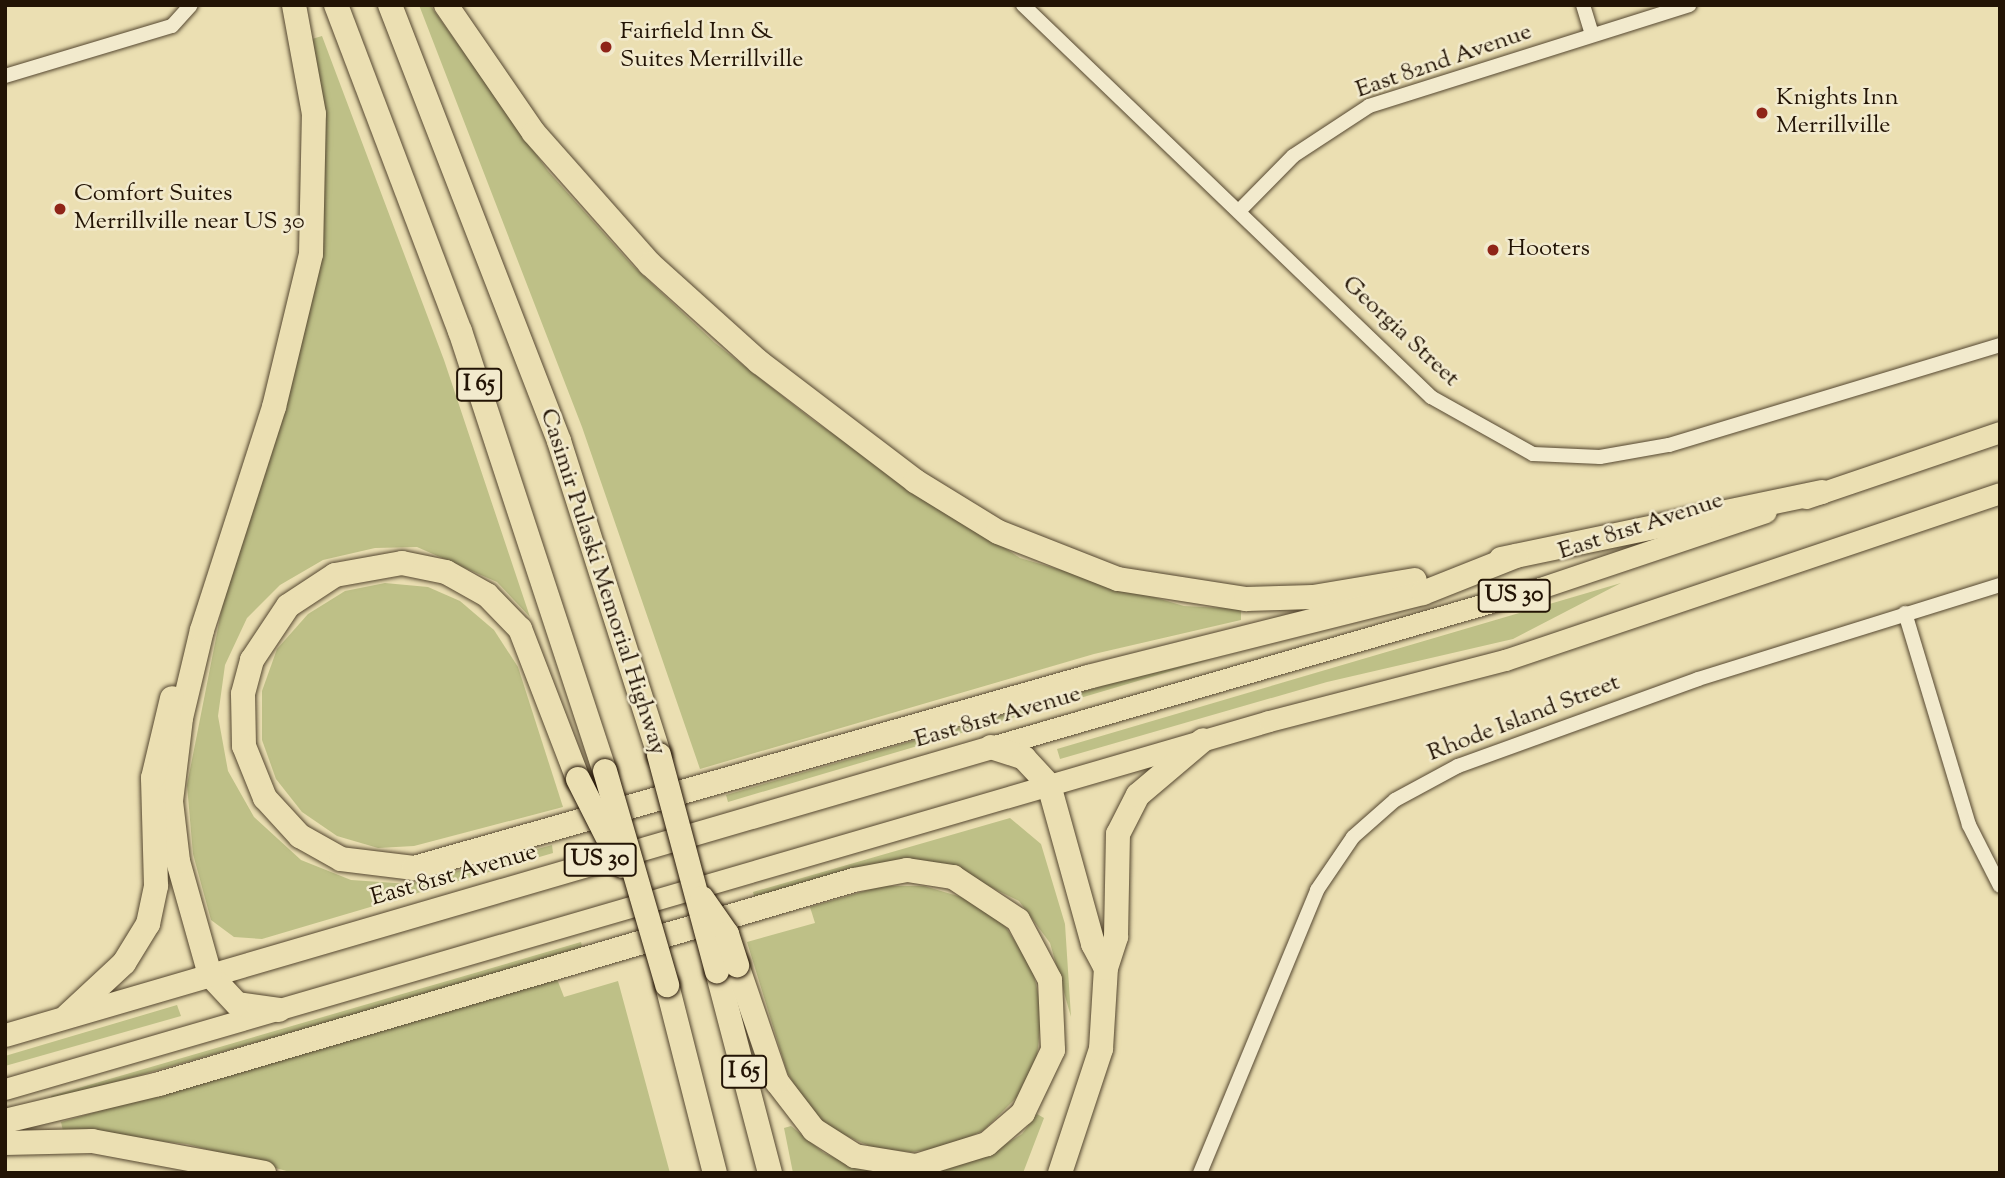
<!DOCTYPE html>
<style>
body{margin:0}
#map{position:relative;width:2005px;height:1178px;overflow:hidden;background:#ebdfb2;font-family:"Sorts Mill Goudy",serif}
div>[style]{position:absolute}
.green>*{inset:0;background:#bec087}
.roads{filter:drop-shadow(0 0 2px #554730) drop-shadow(0 0 2px #554730)}
.minor>*{height:14px;margin:-7px;padding:0 7px;transform-origin:7px;border-radius:7px;background:#f2eacd}
.primary>*{height:21px;margin:-10.5px;padding:0 10.5px;transform-origin:10.5px;border-radius:10.5px;background:#ebdfb2}
.trunk>*{height:23px;margin:-11.5px;padding:0 11.5px;transform-origin:11.5px;border-radius:11.5px;background:#ebdfb2}
.motorway>*{height:24px;margin:-12px;padding:0 12px;transform-origin:12px;border-radius:12px;background:#ebdfb2}
.bridges{filter:drop-shadow(0 0 2px #231405) drop-shadow(0 0 2px #231405)}
.motorway-bridge>*{height:24px;margin:-12px;padding:0 12px;transform-origin:12px;border-radius:12px;background:#ebdfb2}
.dots>*{width:19px;height:19px;translate:-50% -50%;box-sizing:border-box;border:4px solid #f2eacd;border-radius:50%}
span{translate:-50% -50%;white-space:nowrap;text-align:center;line-height:1.15;-webkit-text-stroke:5px #f2eacd;paint-order:stroke}
.shield-label span{padding:2px 5px;background:#f2eacd;border:2px solid;border-radius:5px;-webkit-text-stroke-width:0}
.shield-label{font-size:23px;color:#231405;font-weight:700}
.poi-label{font-size:24px;color:#231405}
.left{translate:0 -50%;text-align:left}
.street-label{font-size:24px;color:#231405}
.frame{position:absolute;inset:0;border:7px solid #231405;pointer-events:none}
</style>
<div id="map">
<div class="green">
<div style="clip-path:polygon(419px 5px,430px 5px,548px 171px,632px 265px,715px 343px,814px 421px,1020px 558px,1184px 606px,1241px 609px,1241px 620px,1094px 654px,700px 769px,582px 427px)"></div>
<div style="clip-path:polygon(322px 36px,444px 360px,530px 617px,497px 582px,417px 547px,375px 548px,323px 560px,280px 585px,247px 618px,225px 665px,218px 716px,228px 771px,254px 817px,301px 860px,351px 880px,410px 884px,552px 845px,553px 853px,262px 939px,234px 937px,211px 920px,193px 854px,187px 785px,230px 567px,300px 350px,325px 128px,312px 39px)"></div>
<div style="clip-path:polygon(385px 583px,428px 587px,460px 601px,494px 630px,518px 667px,563px 807px,414px 846px,378px 848px,337px 836px,302px 812px,276px 779px,262px 740px,262px 691px,277px 649px,308px 614px,345px 591px)"></div>
<div style="clip-path:polygon(1621px 583px,1513px 639px,1327px 682px,1060px 759px,1057px 749px)"></div>
<div style="clip-path:polygon(1212px 659px,728px 802px,726px 795px,1116px 682px)"></div>
<div style="clip-path:polygon(1010px 818px,1041px 844px,1065px 924px,1071px 1017px,1050px 943px,1019px 901px,944px 864px,755px 900px,753px 892px)"></div>
<div style="clip-path:polygon(882px 886px,924px 886px,968px 899px,1005px 926px,1032px 967px,1042px 1011px,1037px 1056px,1017px 1097px,984px 1130px,948px 1147px,911px 1152px,874px 1148px,835px 1131px,808px 1108px,787px 1072px,747px 942px,815px 923px,810px 907px)"></div>
<div style="clip-path:polygon(581px 942px,583px 950px,52px 1100px,51px 1096px)"></div>
<div style="clip-path:polygon(557px 979px,564px 997px,618px 981px,670px 1173px,294px 1173px,187px 1144px,63px 1131px,61px 1122px)"></div>
<div style="clip-path:polygon(177px 1005px,181px 1016px,5px 1066px,5px 1056px)"></div>
<div style="clip-path:polygon(1037px 1114px,1044px 1118px,1023px 1173px,923px 1173px,994px 1151px,1022px 1134px)"></div>
<div style="clip-path:polygon(791px 1126px,824px 1153px,860px 1169px,889px 1173px,793px 1173px,784px 1128px)"></div>
</div>
<div class="roads">
<div class="minor">
<div style="left:1023px;top:5px;width:566px;rotate:43.85deg"></div>
<div style="left:1431px;top:397px;width:117px;rotate:29.2deg"></div>
<div style="left:1533px;top:454px;width:67px;rotate:2.6deg"></div>
<div style="left:1600px;top:457px;width:70px;rotate:-9.9deg"></div>
<div style="left:1669px;top:445px;width:346px;rotate:-16.8deg"></div>
<div style="left:1583px;top:5px;width:31px;rotate:73deg"></div>
<div style="left:5px;top:76px;width:174px;rotate:-16.7deg"></div>
<div style="left:172px;top:26px;width:28px;rotate:-48deg"></div>
<div style="left:1241px;top:209px;width:74px;rotate:-45.5deg"></div>
<div style="left:1293px;top:156px;width:91px;rotate:-33.3deg"></div>
<div style="left:1369px;top:106px;width:336px;rotate:-17.5deg"></div>
<div style="left:1905px;top:613px;width:221px;rotate:73.2deg"></div>
<div style="left:1969px;top:825px;width:68px;rotate:63.1deg"></div>
<div style="left:1200px;top:1173px;width:306px;rotate:-67.5deg"></div>
<div style="left:1317px;top:890px;width:64px;rotate:-55.8deg"></div>
<div style="left:1353px;top:837px;width:56px;rotate:-41.4deg"></div>
<div style="left:1395px;top:800px;width:72px;rotate:-28.4deg"></div>
<div style="left:1458px;top:766px;width:255px;rotate:-19.9deg"></div>
<div style="left:1698px;top:679px;width:316px;rotate:-17.3deg"></div>
</div>
<div class="primary">
<div style="left:1806px;top:498px;width:205px;rotate:-18.8deg"></div>
<div style="left:991px;top:747px;width:572px;rotate:-16.15deg"></div>
<div style="left:1540px;top:588px;width:238px;rotate:-18.6deg"></div>
<div style="left:5px;top:1089px;width:1316px;rotate:-16.23deg"></div>
<div style="left:1269px;top:721px;width:244px;rotate:-14.5deg"></div>
<div style="left:1505px;top:660px;width:522px;rotate:-18.64deg"></div>
</div>
<div class="trunk">
<div style="left:5px;top:1035px;width:1027px;rotate:-16.28deg"></div>
</div>
<div class="motorway">
<div style="left:336px;top:5px;width:349px;rotate:69.2deg"></div>
<div style="left:460px;top:331px;width:463px;rotate:71.8deg"></div>
<div style="left:390px;top:5px;width:468px;rotate:68.8deg"></div>
<div style="left:559px;top:441px;width:330px;rotate:72.3deg"></div>
<div style="left:446px;top:5px;width:155px;rotate:55.5deg"></div>
<div style="left:534px;top:133px;width:175px;rotate:48.5deg"></div>
<div style="left:650px;top:264px;width:147px;rotate:42deg"></div>
<div style="left:759px;top:362px;width:196px;rotate:37.3deg"></div>
<div style="left:915px;top:481px;width:97px;rotate:31.6deg"></div>
<div style="left:998px;top:532px;width:129px;rotate:21.4deg"></div>
<div style="left:1118px;top:579px;width:130px;rotate:8.9deg"></div>
<div style="left:1246px;top:599px;width:67px;rotate:-1.7deg"></div>
<div style="left:1313px;top:597px;width:103px;rotate:-9.5deg"></div>
<div style="left:1501px;top:559px;width:328px;rotate:-11.8deg"></div>
<div style="left:991px;top:747px;width:35px;rotate:18deg"></div>
<div style="left:1024px;top:758px;width:37px;rotate:47deg"></div>
<div style="left:1049px;top:785px;width:165px;rotate:74.5deg"></div>
<div style="left:1093px;top:944px;width:27px;rotate:62deg"></div>
<div style="left:578px;top:779px;width:161px;rotate:-111.1deg"></div>
<div style="left:520px;top:629px;width:47px;rotate:-134.1deg"></div>
<div style="left:487px;top:595px;width:47px;rotate:-150.7deg"></div>
<div style="left:446px;top:572px;width:45px;rotate:-168.4deg"></div>
<div style="left:402px;top:563px;width:68px;rotate:169.8deg"></div>
<div style="left:335px;top:575px;width:56px;rotate:146.6deg"></div>
<div style="left:288px;top:606px;width:65px;rotate:123.7deg"></div>
<div style="left:252px;top:660px;width:35px;rotate:105deg"></div>
<div style="left:243px;top:694px;width:52px;rotate:88.9deg"></div>
<div style="left:244px;top:746px;width:56px;rotate:68deg"></div>
<div style="left:265px;top:798px;width:52px;rotate:47.4deg"></div>
<div style="left:300px;top:836px;width:47px;rotate:29.3deg"></div>
<div style="left:341px;top:859px;width:74px;rotate:7deg"></div>
<div style="left:414px;top:868px;width:701px;rotate:-15.82deg"></div>
<div style="left:1088px;top:677px;width:345px;rotate:-14.1deg"></div>
<div style="left:1423px;top:593px;width:100px;rotate:-21.7deg"></div>
<div style="left:717px;top:971px;width:209px;rotate:75.3deg"></div>
<div style="left:667px;top:985px;width:194px;rotate:75.7deg"></div>
<div style="left:279px;top:1010px;width:42px;rotate:-171.9deg"></div>
<div style="left:237px;top:1004px;width:40px;rotate:-133deg"></div>
<div style="left:210px;top:975px;width:118px;rotate:-105.7deg"></div>
<div style="left:178px;top:861px;width:60px;rotate:-96.7deg"></div>
<div style="left:171px;top:801px;width:84px;rotate:-83.1deg"></div>
<div style="left:181px;top:718px;width:90px;rotate:-76.6deg"></div>
<div style="left:202px;top:630px;width:234px;rotate:-72.1deg"></div>
<div style="left:274px;top:407px;width:157px;rotate:-76.4deg"></div>
<div style="left:311px;top:254px;width:140px;rotate:-88.8deg"></div>
<div style="left:314px;top:114px;width:111px;rotate:-100.4deg"></div>
<div style="left:67px;top:1016px;width:78px;rotate:-42.9deg"></div>
<div style="left:124px;top:963px;width:46px;rotate:-58.4deg"></div>
<div style="left:148px;top:924px;width:39px;rotate:-78deg"></div>
<div style="left:156px;top:886px;width:108px;rotate:-91.6deg"></div>
<div style="left:153px;top:778px;width:82px;rotate:-76.6deg"></div>
<div style="left:5px;top:1121px;width:158px;rotate:-13.5deg"></div>
<div style="left:159px;top:1084px;width:724px;rotate:-16.36deg"></div>
<div style="left:854px;top:880px;width:54px;rotate:-10.7deg"></div>
<div style="left:907px;top:870px;width:47px;rotate:8.7deg"></div>
<div style="left:953px;top:877px;width:78px;rotate:33.5deg"></div>
<div style="left:1018px;top:920px;width:68px;rotate:61.9deg"></div>
<div style="left:1050px;top:980px;width:70px;rotate:87.5deg"></div>
<div style="left:1053px;top:1050px;width:70px;rotate:115.5deg"></div>
<div style="left:1023px;top:1113px;width:48px;rotate:139.3deg"></div>
<div style="left:987px;top:1144px;width:74px;rotate:162.8deg"></div>
<div style="left:916px;top:1166px;width:62px;rotate:-170.7deg"></div>
<div style="left:855px;top:1156px;width:49px;rotate:-147.6deg"></div>
<div style="left:814px;top:1130px;width:61px;rotate:-127.6deg"></div>
<div style="left:777px;top:1082px;width:124px;rotate:-108.9deg"></div>
<div style="left:5px;top:1143px;width:87px;rotate:-1.3deg"></div>
<div style="left:92px;top:1141px;width:175px;rotate:10.5deg"></div>
<div style="left:1060px;top:1173px;width:131px;rotate:-71.7deg"></div>
<div style="left:1101px;top:1049px;width:81px;rotate:-86.5deg"></div>
<div style="left:1106px;top:968px;width:33px;rotate:-72deg"></div>
<div style="left:1116px;top:937px;width:103px;rotate:-88.9deg"></div>
<div style="left:1118px;top:834px;width:44px;rotate:-62.9deg"></div>
<div style="left:1138px;top:795px;width:85px;rotate:-40.2deg"></div>
</div>
</div>
<div class="bridges">
<div class="motorway-bridge">
<div style="left:659px;top:755px;width:224px;rotate:75deg"></div>
<div style="left:605px;top:771px;width:223px;rotate:73.8deg"></div>
<div style="left:578px;top:779px;width:97px;rotate:63.2deg"></div>
<div style="left:702px;top:898px;width:44px;rotate:55.2deg"></div>
<div style="left:727px;top:934px;width:33px;rotate:72deg"></div>
</div>
</div>
<div class="dots">
<div style="left:606px;top:47px;background:#8f2418"></div>
<div style="left:1762px;top:113px;background:#8f2418"></div>
<div style="left:60px;top:209px;background:#8f2418"></div>
<div style="left:1493px;top:250px;background:#8f2418"></div>
</div>
<div class="shield-label">
<span style="left:479px;top:385px">I 65</span>
<span style="left:1514px;top:596px">US 30</span>
<span style="left:600px;top:860px">US 30</span>
<span style="left:744px;top:1072px">I 65</span>
</div>
<div class="poi-label">
<span class="left" style="left:620px;top:47px">Fairfield Inn &amp;<br>Suites Merrillville</span>
<span class="left" style="left:1776px;top:113px">Knights Inn<br>Merrillville</span>
<span class="left" style="left:74px;top:209px">Comfort Suites<br>Merrillville near US 30</span>
<span class="left" style="left:1507px;top:250px">Hooters</span>
</div>
<div class="street-label">
<span style="left:1444px;top:62px;rotate:-19deg">East 82nd Avenue</span>
<span style="left:1400px;top:332px;rotate:43deg">Georgia Street</span>
<span style="left:1641px;top:527px;rotate:-18deg">East 81st Avenue</span>
<span style="left:602px;top:582px;rotate:72deg">Casimir Pulaski Memorial Highway</span>
<span style="left:998px;top:718px;rotate:-16deg">East 81st Avenue</span>
<span style="left:1524px;top:719px;rotate:-21deg">Rhode Island Street</span>
<span style="left:454px;top:876px;rotate:-16deg">East 81st Avenue</span>
</div>
<div class="frame"></div>
</div>
